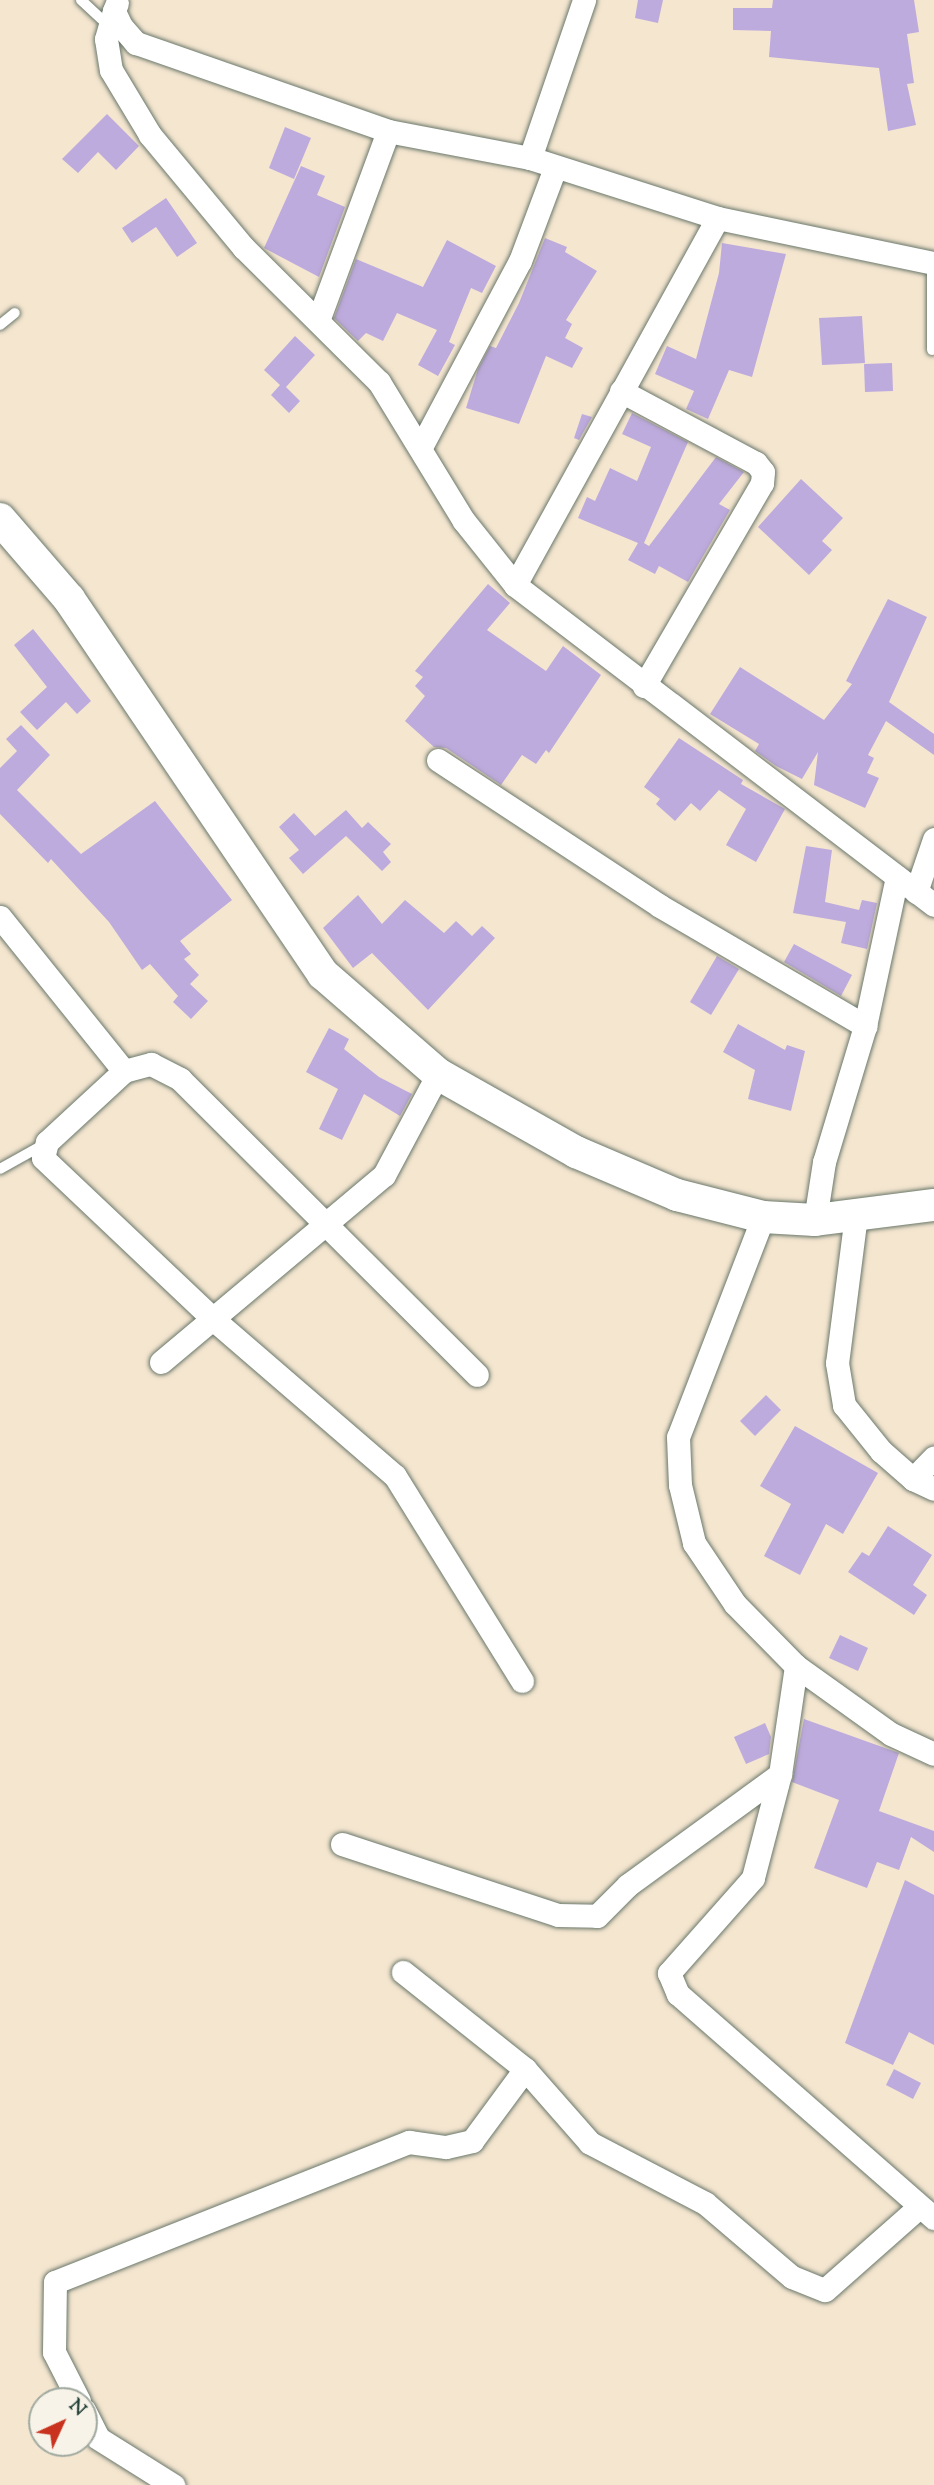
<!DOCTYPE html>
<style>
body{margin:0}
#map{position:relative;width:934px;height:2485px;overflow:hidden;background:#f5e6d0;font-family:"Sorts Mill Goudy",serif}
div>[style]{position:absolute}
.building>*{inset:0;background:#beabdd}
.roads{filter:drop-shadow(0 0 2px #6a786b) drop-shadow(0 0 2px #6a786b)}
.lane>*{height:10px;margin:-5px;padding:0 5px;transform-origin:5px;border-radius:5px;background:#fff}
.street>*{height:23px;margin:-11.5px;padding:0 11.5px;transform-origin:11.5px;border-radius:11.5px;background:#fff}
.secondary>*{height:32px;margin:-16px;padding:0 16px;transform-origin:16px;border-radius:16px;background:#fff}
span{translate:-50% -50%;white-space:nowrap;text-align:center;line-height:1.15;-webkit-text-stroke:5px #f7f3e8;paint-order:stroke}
.north{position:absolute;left:28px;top:2387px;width:70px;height:70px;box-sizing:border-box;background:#f7f3e8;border:2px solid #a1aaa0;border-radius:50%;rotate:45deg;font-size:19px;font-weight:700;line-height:28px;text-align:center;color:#1f3d34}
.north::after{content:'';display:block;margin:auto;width:24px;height:32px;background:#c8321e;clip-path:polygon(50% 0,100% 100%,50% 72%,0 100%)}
</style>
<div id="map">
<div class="building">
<div style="clip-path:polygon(638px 0,663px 0,658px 23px,635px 18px)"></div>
<div style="clip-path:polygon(773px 0,914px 0,919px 32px,907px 34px,914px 83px,907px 84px,916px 125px,888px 131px,879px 68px,769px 57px,771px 31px,733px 30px,733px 8px,772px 8px)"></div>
<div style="clip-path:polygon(107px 114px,139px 146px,116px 170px,98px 152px,78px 173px,62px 159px)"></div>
<div style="clip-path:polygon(285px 127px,311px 138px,294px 179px,269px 168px)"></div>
<div style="clip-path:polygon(301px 166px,325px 176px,317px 195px,345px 207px,319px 277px,264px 248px)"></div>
<div style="clip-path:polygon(166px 198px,197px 243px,177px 257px,156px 227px,132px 243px,122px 228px)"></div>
<div style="clip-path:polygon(545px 238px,567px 247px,565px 252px,597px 271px,566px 320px,572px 324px,565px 338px,583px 348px,572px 368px,546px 356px,519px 424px,466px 408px,478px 369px,490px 346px,496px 348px,519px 303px)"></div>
<div style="clip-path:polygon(447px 240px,496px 266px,482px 293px,471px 288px,449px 342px,455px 345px,438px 376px,418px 365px,437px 330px,397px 313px,383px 341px,366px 333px,358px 341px,334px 318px,356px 259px,423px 287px)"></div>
<div style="clip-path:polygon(722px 243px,786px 254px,752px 377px,729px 370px,708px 419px,686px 409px,694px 391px,655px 374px,667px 346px,696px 359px,719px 273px)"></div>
<div style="clip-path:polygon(862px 316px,865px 363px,822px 365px,819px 318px)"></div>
<div style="clip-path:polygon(295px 336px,315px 355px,286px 387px,300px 401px,289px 413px,271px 395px,280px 385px,264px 370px)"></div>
<div style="clip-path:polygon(892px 363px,893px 391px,865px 392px,864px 364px)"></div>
<div style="clip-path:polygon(632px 413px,688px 442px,644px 543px,649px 546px,716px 457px,744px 472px,719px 504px,730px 510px,688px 582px,659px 566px,655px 574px,628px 560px,638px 543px,578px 518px,587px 497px,595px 501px,610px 468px,637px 481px,651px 447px,622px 434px)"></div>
<div style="clip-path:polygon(582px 414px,592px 417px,579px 440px,574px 438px)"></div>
<div style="clip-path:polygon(801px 479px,843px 518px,822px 541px,832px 550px,809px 575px,758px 527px)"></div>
<div style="clip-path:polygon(488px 584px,510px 603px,487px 630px,546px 671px,563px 646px,601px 675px,549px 753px,546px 750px,536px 764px,522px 755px,501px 785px,446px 748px,434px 747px,405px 721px,425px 696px,415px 686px,423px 677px,415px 671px)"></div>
<div style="clip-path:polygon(888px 599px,927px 617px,889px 702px,934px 734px,934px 755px,886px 721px,868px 755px,874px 758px,867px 773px,879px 778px,865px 808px,814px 785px,818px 752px,802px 779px,776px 766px,755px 751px,759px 744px,710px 714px,740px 667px,824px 720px,852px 684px,846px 681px)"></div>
<div style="clip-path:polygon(33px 629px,91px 701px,77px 714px,66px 702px,37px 730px,20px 712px,47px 687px,14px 645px)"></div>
<div style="clip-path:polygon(21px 725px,50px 755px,17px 790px,81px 854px,155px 801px,232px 900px,180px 941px,191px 954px,184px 959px,199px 975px,190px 984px,208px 1001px,191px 1019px,173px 1002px,178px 996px,150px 964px,142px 970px,109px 922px,51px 859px,48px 863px,0 814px,0 768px,17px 751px,6px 739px)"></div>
<div style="clip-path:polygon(679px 738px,743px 780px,741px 784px,785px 809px,756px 862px,726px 845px,746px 809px,719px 790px,700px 811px,691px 803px,675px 821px,656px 804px,660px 799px,644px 787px)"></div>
<div style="clip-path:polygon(346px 810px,362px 828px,368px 822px,391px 844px,383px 852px,391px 862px,382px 871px,346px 836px,303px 874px,289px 858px,299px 850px,279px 827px,294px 813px,315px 836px)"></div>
<div style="clip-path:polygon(806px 846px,832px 850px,825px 902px,859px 910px,862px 900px,877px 903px,867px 949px,841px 943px,846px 922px,793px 913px)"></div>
<div style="clip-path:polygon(358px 895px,382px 924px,405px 900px,444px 933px,456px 921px,472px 936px,482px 926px,495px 938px,428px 1010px,372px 953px,353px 968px,323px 928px)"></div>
<div style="clip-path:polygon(794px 944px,852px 975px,841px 996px,784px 962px)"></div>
<div style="clip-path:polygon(717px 956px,739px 969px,711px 1015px,690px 1002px)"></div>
<div style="clip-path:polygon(738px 1024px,785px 1050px,787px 1045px,805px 1051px,791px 1111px,748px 1099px,755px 1070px,723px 1052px)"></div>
<div style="clip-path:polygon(329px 1028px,349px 1039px,344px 1049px,379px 1077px,412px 1094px,400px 1116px,364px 1094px,342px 1140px,319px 1129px,338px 1089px,306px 1072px)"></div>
<div style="clip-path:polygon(766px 1395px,781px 1410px,755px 1436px,740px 1421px)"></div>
<div style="clip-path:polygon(795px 1426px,878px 1473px,843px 1534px,826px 1524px,800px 1575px,764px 1556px,791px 1504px,760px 1486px)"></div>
<div style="clip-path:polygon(888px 1526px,932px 1555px,913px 1585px,927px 1595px,914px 1615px,848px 1572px,862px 1552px,869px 1556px)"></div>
<div style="clip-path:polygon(840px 1635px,868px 1648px,858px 1671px,829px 1658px)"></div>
<div style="clip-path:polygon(804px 1719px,899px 1753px,879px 1811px,934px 1831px,934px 1852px,911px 1837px,899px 1870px,877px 1862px,867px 1888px,814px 1868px,839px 1800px,792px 1782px)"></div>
<div style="clip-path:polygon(765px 1723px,771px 1737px,769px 1754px,746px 1764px,734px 1737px)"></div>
<div style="clip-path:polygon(905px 1880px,934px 1895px,934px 2045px,909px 2032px,893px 2065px,845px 2043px)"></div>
<div style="clip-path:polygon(894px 2069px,921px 2083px,913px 2099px,886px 2085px)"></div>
</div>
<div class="roads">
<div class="lane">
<div style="left:81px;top:0;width:38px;rotate:43deg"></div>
<div style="left:932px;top:263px;width:87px;rotate:90deg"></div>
<div style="left:0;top:325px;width:19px;rotate:-39deg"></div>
<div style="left:0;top:1169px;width:49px;rotate:-29.2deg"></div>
</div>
<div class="street">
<div style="left:117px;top:3px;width:9px;rotate:111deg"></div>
<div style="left:114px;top:11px;width:17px;rotate:65deg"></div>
<div style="left:121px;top:26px;width:23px;rotate:49deg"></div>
<div style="left:136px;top:43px;width:267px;rotate:19.2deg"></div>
<div style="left:388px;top:131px;width:145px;rotate:10.8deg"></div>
<div style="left:530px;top:158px;width:197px;rotate:17.7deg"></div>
<div style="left:718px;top:218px;width:221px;rotate:11.8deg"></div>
<div style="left:114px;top:11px;width:29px;rotate:106deg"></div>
<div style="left:106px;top:39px;width:31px;rotate:81deg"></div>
<div style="left:111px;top:70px;width:76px;rotate:59deg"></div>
<div style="left:150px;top:135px;width:146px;rotate:50.3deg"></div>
<div style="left:243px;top:247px;width:192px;rotate:44.8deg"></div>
<div style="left:379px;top:382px;width:163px;rotate:58.6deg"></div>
<div style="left:464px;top:521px;width:82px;rotate:51.4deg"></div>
<div style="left:515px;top:585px;width:527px;rotate:37.37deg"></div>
<div style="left:530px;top:158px;width:167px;rotate:-71.1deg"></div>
<div style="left:319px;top:318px;width:199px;rotate:-69.7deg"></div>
<div style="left:621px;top:391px;width:153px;rotate:28.1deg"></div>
<div style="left:756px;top:463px;width:11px;rotate:52deg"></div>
<div style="left:763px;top:472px;width:11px;rotate:95deg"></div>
<div style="left:762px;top:483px;width:235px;rotate:120.2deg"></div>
<div style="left:422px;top:445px;width:208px;rotate:-62deg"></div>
<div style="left:520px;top:261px;width:99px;rotate:-69.4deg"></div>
<div style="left:515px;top:585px;width:419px;rotate:-61.1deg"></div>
<div style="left:438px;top:760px;width:266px;rotate:33.3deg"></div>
<div style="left:660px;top:906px;width:238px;rotate:30.3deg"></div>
<div style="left:916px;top:892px;width:56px;rotate:-71.2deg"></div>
<div style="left:0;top:917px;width:198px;rotate:51.2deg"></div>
<div style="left:124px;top:1071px;width:28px;rotate:-15deg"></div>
<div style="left:151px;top:1064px;width:33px;rotate:27deg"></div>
<div style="left:180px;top:1079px;width:419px;rotate:44.9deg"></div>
<div style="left:124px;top:1071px;width:105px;rotate:137.3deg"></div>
<div style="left:47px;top:1142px;width:16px;rotate:104deg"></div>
<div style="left:43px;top:1158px;width:234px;rotate:43.4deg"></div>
<div style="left:213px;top:1319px;width:240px;rotate:40.8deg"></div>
<div style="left:395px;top:1476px;width:241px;rotate:58.2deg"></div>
<div style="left:856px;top:1215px;width:149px;rotate:97.3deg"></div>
<div style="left:837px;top:1363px;width:43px;rotate:80.5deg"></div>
<div style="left:844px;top:1405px;width:59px;rotate:51.2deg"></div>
<div style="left:881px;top:1451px;width:43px;rotate:41.2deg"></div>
<div style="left:913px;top:1479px;width:23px;rotate:25deg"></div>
<div style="left:763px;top:1217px;width:236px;rotate:111.1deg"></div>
<div style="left:678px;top:1437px;width:48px;rotate:87.6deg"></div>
<div style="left:680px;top:1485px;width:60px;rotate:76.4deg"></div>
<div style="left:694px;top:1543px;width:73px;rotate:56.1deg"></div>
<div style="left:735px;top:1604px;width:87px;rotate:45.5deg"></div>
<div style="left:796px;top:1666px;width:117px;rotate:35.6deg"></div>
<div style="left:891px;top:1734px;width:47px;rotate:24.9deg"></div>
<div style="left:815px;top:1220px;width:59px;rotate:-81.2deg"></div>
<div style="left:824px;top:1162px;width:142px;rotate:-73.2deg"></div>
<div style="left:865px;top:1026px;width:152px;rotate:-77.9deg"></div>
<div style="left:161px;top:1362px;width:291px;rotate:-40deg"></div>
<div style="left:384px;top:1175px;width:115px;rotate:-61.9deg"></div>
<div style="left:913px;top:1479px;width:30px;rotate:-46deg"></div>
<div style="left:796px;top:1666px;width:109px;rotate:98.4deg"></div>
<div style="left:780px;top:1774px;width:107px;rotate:104.6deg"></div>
<div style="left:753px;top:1878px;width:127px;rotate:131.5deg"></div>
<div style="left:669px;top:1973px;width:23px;rotate:67deg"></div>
<div style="left:678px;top:1994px;width:340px;rotate:41.2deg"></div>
<div style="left:342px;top:1844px;width:227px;rotate:18.2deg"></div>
<div style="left:558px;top:1915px;width:39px;rotate:1deg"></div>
<div style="left:597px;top:1916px;width:44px;rotate:-45deg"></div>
<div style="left:628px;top:1885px;width:188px;rotate:-36.1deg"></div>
<div style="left:403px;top:1972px;width:156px;rotate:38.5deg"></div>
<div style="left:79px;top:2401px;width:55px;rotate:-117deg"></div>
<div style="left:54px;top:2352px;width:70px;rotate:-89.2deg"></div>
<div style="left:55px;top:2282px;width:381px;rotate:-21.6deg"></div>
<div style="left:409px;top:2142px;width:37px;rotate:8deg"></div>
<div style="left:446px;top:2147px;width:27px;rotate:-13deg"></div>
<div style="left:472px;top:2141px;width:89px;rotate:-53.6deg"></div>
<div style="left:525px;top:2069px;width:98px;rotate:48.7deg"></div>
<div style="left:590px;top:2143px;width:130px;rotate:27.6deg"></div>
<div style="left:705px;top:2203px;width:114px;rotate:40.4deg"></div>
<div style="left:792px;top:2277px;width:35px;rotate:22deg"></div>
<div style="left:825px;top:2290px;width:124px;rotate:-41.4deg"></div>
<div style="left:84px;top:2410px;width:31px;rotate:63deg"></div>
<div style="left:98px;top:2438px;width:89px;rotate:32.1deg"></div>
</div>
<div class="secondary">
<div style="left:0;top:519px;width:106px;rotate:49.2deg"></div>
<div style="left:69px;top:599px;width:453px;rotate:55.9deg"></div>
<div style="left:323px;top:974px;width:152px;rotate:41deg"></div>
<div style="left:438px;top:1074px;width:159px;rotate:29.5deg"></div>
<div style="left:576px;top:1152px;width:110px;rotate:23.1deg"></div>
<div style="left:677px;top:1195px;width:89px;rotate:14.3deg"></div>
<div style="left:763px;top:1217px;width:52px;rotate:3.3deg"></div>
<div style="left:815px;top:1220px;width:120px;rotate:-7.2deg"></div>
</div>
</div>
<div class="north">N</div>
</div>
